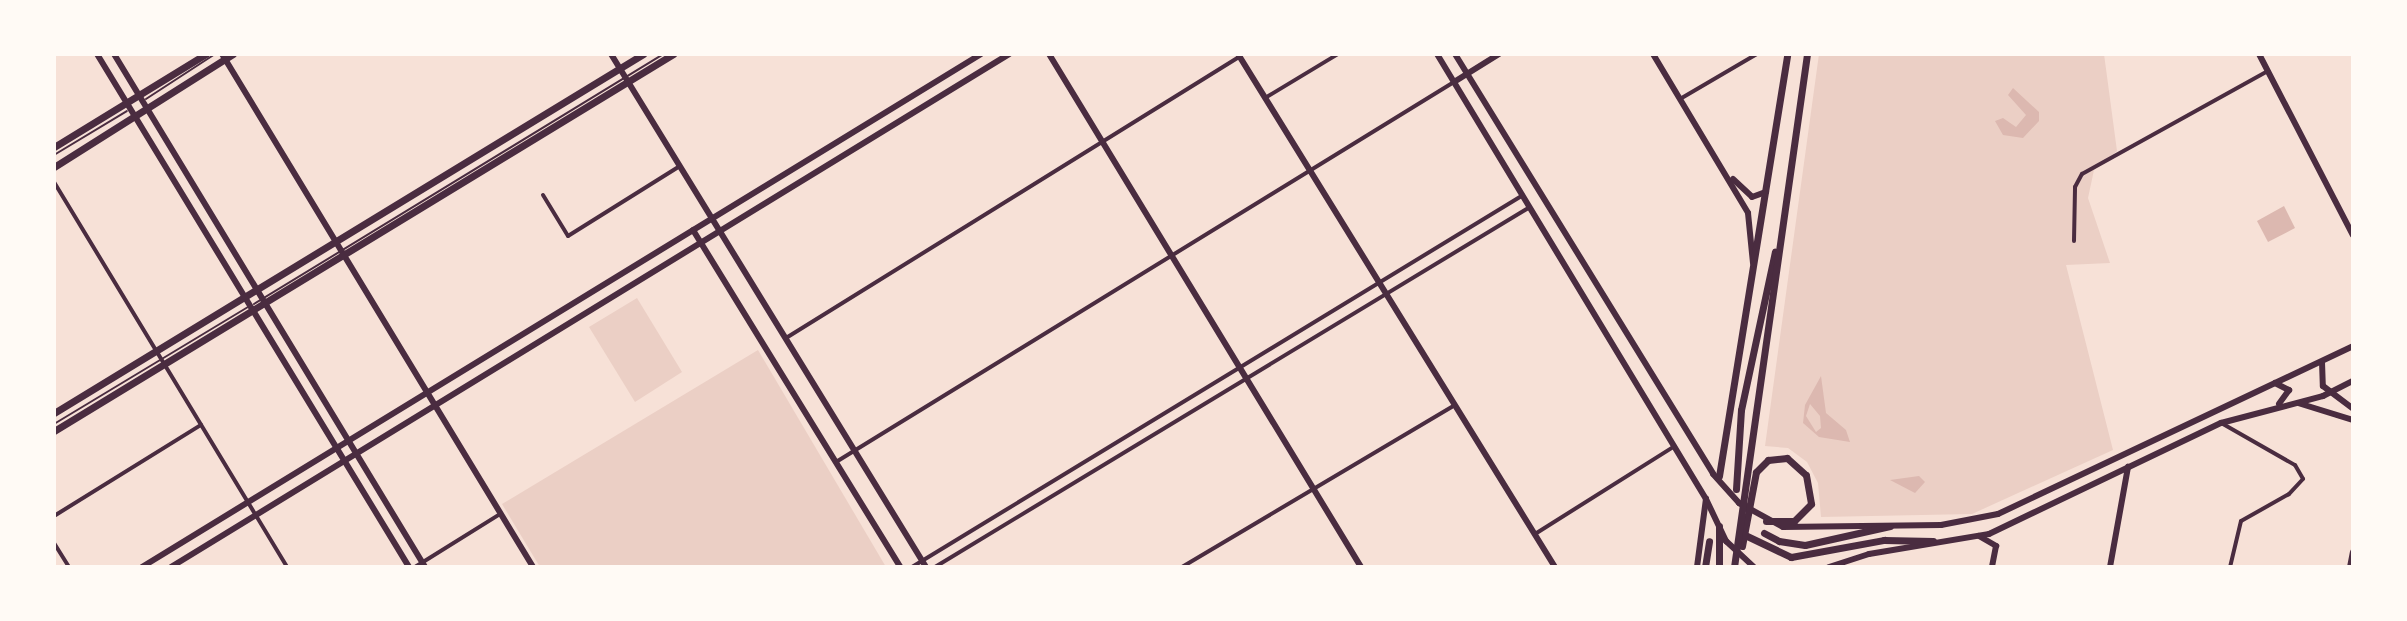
<!DOCTYPE html>
<style>
body{margin:0}
#map{position:relative;width:2407px;height:621px;overflow:hidden;background:#f7e1d7;font-family:"Varela Round",sans-serif}
div>[style]{position:absolute}
.green>*{inset:0;background:#ebcfc5}
.water>*{inset:0;background:#dcb8b0}
.service>*{height:2px;margin:-1px;padding:0 1px;transform-origin:1px;border-radius:1px;background:#4a2c40}
.minor>*{height:4px;margin:-2px;padding:0 2px;transform-origin:2px;border-radius:2px;background:#4a2c40}
.tertiary>*{height:6px;margin:-3px;padding:0 3px;transform-origin:3px;border-radius:3px;background:#4a2c40}
.secondary>*{height:6px;margin:-3px;padding:0 3px;transform-origin:3px;border-radius:3px;background:#4a2c40}
.primary>*{height:7px;margin:-3.5px;padding:0 3.5px;transform-origin:3.5px;border-radius:3.5px;background:#4a2c40}
.trunk>*{height:7px;margin:-3.5px;padding:0 3.5px;transform-origin:3.5px;border-radius:3.5px;background:#4a2c40}
span{translate:-50% -50%;white-space:nowrap;text-align:center;line-height:1.15;-webkit-text-stroke:8px #fffaf5;paint-order:stroke}
.frame{position:absolute;inset:0;border:56px solid #fffaf5;pointer-events:none}
</style>
<div id="map">
<div class="green">
<div style="clip-path:polygon(1819px 54px,2104px 54px,2117px 151px,2094px 170px,2088px 198px,2110px 263px,2066px 265px,2113px 450px,1972px 514px,1821px 517px,1818px 483px,1807px 462px,1788px 448px,1765px 446px)"></div>
<div style="clip-path:polygon(637px 298px,682px 372px,635px 402px,589px 327px)"></div>
<div style="clip-path:polygon(758px 350px,886px 567px,540px 567px,502px 504px)"></div>
</div>
<div class="water">
<div style="clip-path:polygon(2013px 88px,2039px 112px,2039px 121px,2023px 138px,2003px 135px,1995px 121px,2003px 118px,2016px 127px,2026px 115px,2008px 95px)"></div>
<div style="clip-path:polygon(2284px 206px,2295px 228px,2268px 242px,2257px 221px)"></div>
<div style="clip-path:polygon(evenodd,1821px 376px,1826px 413px,1846px 430px,1850px 442px,1819px 437px,1803px 423px,1805px 405px,1821px 376px,1810px 404px,1820px 416px,1821px 428px,1816px 432px,1806px 416px,1810px 404px)"></div>
<div style="clip-path:polygon(1919px 476px,1925px 482px,1915px 493px,1890px 480px)"></div>
</div>
<div class="service">
<div style="left:146px;top:99px;width:82px;rotate:-33.1deg"></div>
<div style="left:54px;top:155px;width:85px;rotate:-31.1deg"></div>
<div style="left:254px;top:304px;width:479px;rotate:-31.4deg"></div>
<div style="left:54px;top:424px;width:227px;rotate:-31.1deg"></div>
</div>
<div class="minor">
<div style="left:1265px;top:98px;width:85px;rotate:-31.1deg"></div>
<div style="left:1680px;top:99px;width:89px;rotate:-30.3deg"></div>
<div style="left:54px;top:182px;width:450px;rotate:58.8deg"></div>
<div style="left:543px;top:195px;width:48px;rotate:58.6deg"></div>
<div style="left:568px;top:236px;width:132px;rotate:-32deg"></div>
<div style="left:2074px;top:241px;width:54px;rotate:-88.9deg"></div>
<div style="left:2075px;top:187px;width:15px;rotate:-62deg"></div>
<div style="left:2082px;top:174px;width:213px;rotate:-29deg"></div>
<div style="left:786px;top:338px;width:533px;rotate:-31.81deg"></div>
<div style="left:2223px;top:424px;width:83px;rotate:29.7deg"></div>
<div style="left:2295px;top:465px;width:16px;rotate:60deg"></div>
<div style="left:2303px;top:479px;width:21px;rotate:133deg"></div>
<div style="left:2289px;top:494px;width:55px;rotate:150.6deg"></div>
<div style="left:2241px;top:521px;width:47px;rotate:103.4deg"></div>
<div style="left:836px;top:462px;width:725px;rotate:-31.59deg"></div>
<div style="left:54px;top:516px;width:173px;rotate:-31.8deg"></div>
<div style="left:1535px;top:534px;width:165px;rotate:-32.2deg"></div>
<div style="left:54px;top:543px;width:28px;rotate:58deg"></div>
<div style="left:415px;top:567px;width:100px;rotate:-31.9deg"></div>
<div style="left:912px;top:567px;width:715px;rotate:-31.33deg"></div>
<div style="left:935px;top:567px;width:695px;rotate:-31.18deg"></div>
<div style="left:1182px;top:567px;width:317px;rotate:-30.7deg"></div>
</div>
<div class="tertiary">
<div style="left:611px;top:54px;width:602px;rotate:58.45deg"></div>
<div style="left:1049px;top:54px;width:600px;rotate:58.69deg"></div>
<div style="left:1238px;top:54px;width:603px;rotate:58.29deg"></div>
<div style="left:1653px;top:54px;width:185px;rotate:59.1deg"></div>
<div style="left:1748px;top:213px;width:50px;rotate:84.3deg"></div>
<div style="left:1454px;top:82px;width:53px;rotate:-31.9deg"></div>
<div style="left:1733px;top:179px;width:26px;rotate:43deg"></div>
<div style="left:1752px;top:197px;width:15px;rotate:-20deg"></div>
<div style="left:693px;top:230px;width:395px;rotate:58.4deg"></div>
<div style="left:1979px;top:536px;width:20px;rotate:30deg"></div>
<div style="left:1996px;top:546px;width:21px;rotate:101deg"></div>
<div style="left:142px;top:567px;width:983px;rotate:-31.44deg"></div>
<div style="left:171px;top:567px;width:983px;rotate:-31.47deg"></div>
<div style="left:1697px;top:567px;width:69px;rotate:-82.5deg"></div>
<div style="left:2110px;top:567px;width:102px;rotate:-79.8deg"></div>
</div>
<div class="secondary">
<div style="left:97px;top:54px;width:600px;rotate:58.69deg"></div>
<div style="left:114px;top:54px;width:600px;rotate:58.77deg"></div>
<div style="left:222px;top:54px;width:600px;rotate:58.77deg"></div>
<div style="left:1437px;top:54px;width:520px;rotate:58.85deg"></div>
<div style="left:1706px;top:499px;width:47px;rotate:64.5deg"></div>
<div style="left:1726px;top:541px;width:38px;rotate:43deg"></div>
<div style="left:1455px;top:54px;width:493px;rotate:58.4deg"></div>
<div style="left:1713px;top:474px;width:39px;rotate:48deg"></div>
<div style="left:1739px;top:503px;width:50px;rotate:28.6deg"></div>
<div style="left:1783px;top:527px;width:158px;rotate:-0.7deg"></div>
<div style="left:1941px;top:525px;width:58px;rotate:-10.9deg"></div>
<div style="left:1998px;top:514px;width:393px;rotate:-25.3deg"></div>
<div style="left:2259px;top:54px;width:204px;rotate:62.6deg"></div>
<div style="left:2322px;top:362px;width:24px;rotate:88deg"></div>
<div style="left:2323px;top:386px;width:38px;rotate:37deg"></div>
<div style="left:2275px;top:383px;width:16px;rotate:27deg"></div>
<div style="left:2289px;top:390px;width:17px;rotate:126deg"></div>
<div style="left:2298px;top:403px;width:58px;rotate:17.2deg"></div>
<div style="left:1829px;top:567px;width:42px;rotate:-18deg"></div>
<div style="left:1869px;top:554px;width:122px;rotate:-9.5deg"></div>
<div style="left:1989px;top:534px;width:257px;rotate:-25.6deg"></div>
<div style="left:2221px;top:423px;width:106px;rotate:-14.8deg"></div>
<div style="left:2323px;top:396px;width:34px;rotate:-27deg"></div>
<div style="left:2350px;top:567px;width:15px;rotate:-79deg"></div>
</div>
<div class="primary">
<div style="left:54px;top:147px;width:178px;rotate:-31.5deg"></div>
<div style="left:54px;top:167px;width:212px;rotate:-32.3deg"></div>
<div style="left:54px;top:413px;width:690px;rotate:-31.36deg"></div>
<div style="left:54px;top:431px;width:725px;rotate:-31.34deg"></div>
</div>
<div class="trunk">
<div style="left:1719px;top:476px;width:427px;rotate:-80.8deg"></div>
<div style="left:1736px;top:489px;width:79px;rotate:-86.4deg"></div>
<div style="left:1741px;top:410px;width:162px;rotate:-77.9deg"></div>
<div style="left:1764px;top:533px;width:17px;rotate:28deg"></div>
<div style="left:1779px;top:541px;width:26px;rotate:9deg"></div>
<div style="left:1805px;top:545px;width:87px;rotate:-12.6deg"></div>
<div style="left:1747px;top:536px;width:49px;rotate:25.5deg"></div>
<div style="left:1791px;top:557px;width:95px;rotate:-10.4deg"></div>
<div style="left:1884px;top:540px;width:49px;rotate:1.2deg"></div>
<div style="left:1742px;top:546px;width:75px;rotate:-79.3deg"></div>
<div style="left:1756px;top:472px;width:17px;rotate:-45deg"></div>
<div style="left:1768px;top:460px;width:19px;rotate:-6deg"></div>
<div style="left:1787px;top:458px;width:25px;rotate:42deg"></div>
<div style="left:1806px;top:475px;width:29px;rotate:80deg"></div>
<div style="left:1811px;top:504px;width:24px;rotate:135deg"></div>
<div style="left:1794px;top:521px;width:28px;rotate:180deg"></div>
<div style="left:1705px;top:567px;width:26px;rotate:-81deg"></div>
<div style="left:1719px;top:567px;width:41px;rotate:-90deg"></div>
<div style="left:1734px;top:567px;width:518px;rotate:-81.9deg"></div>
</div>
<div class="frame"></div>
</div>
